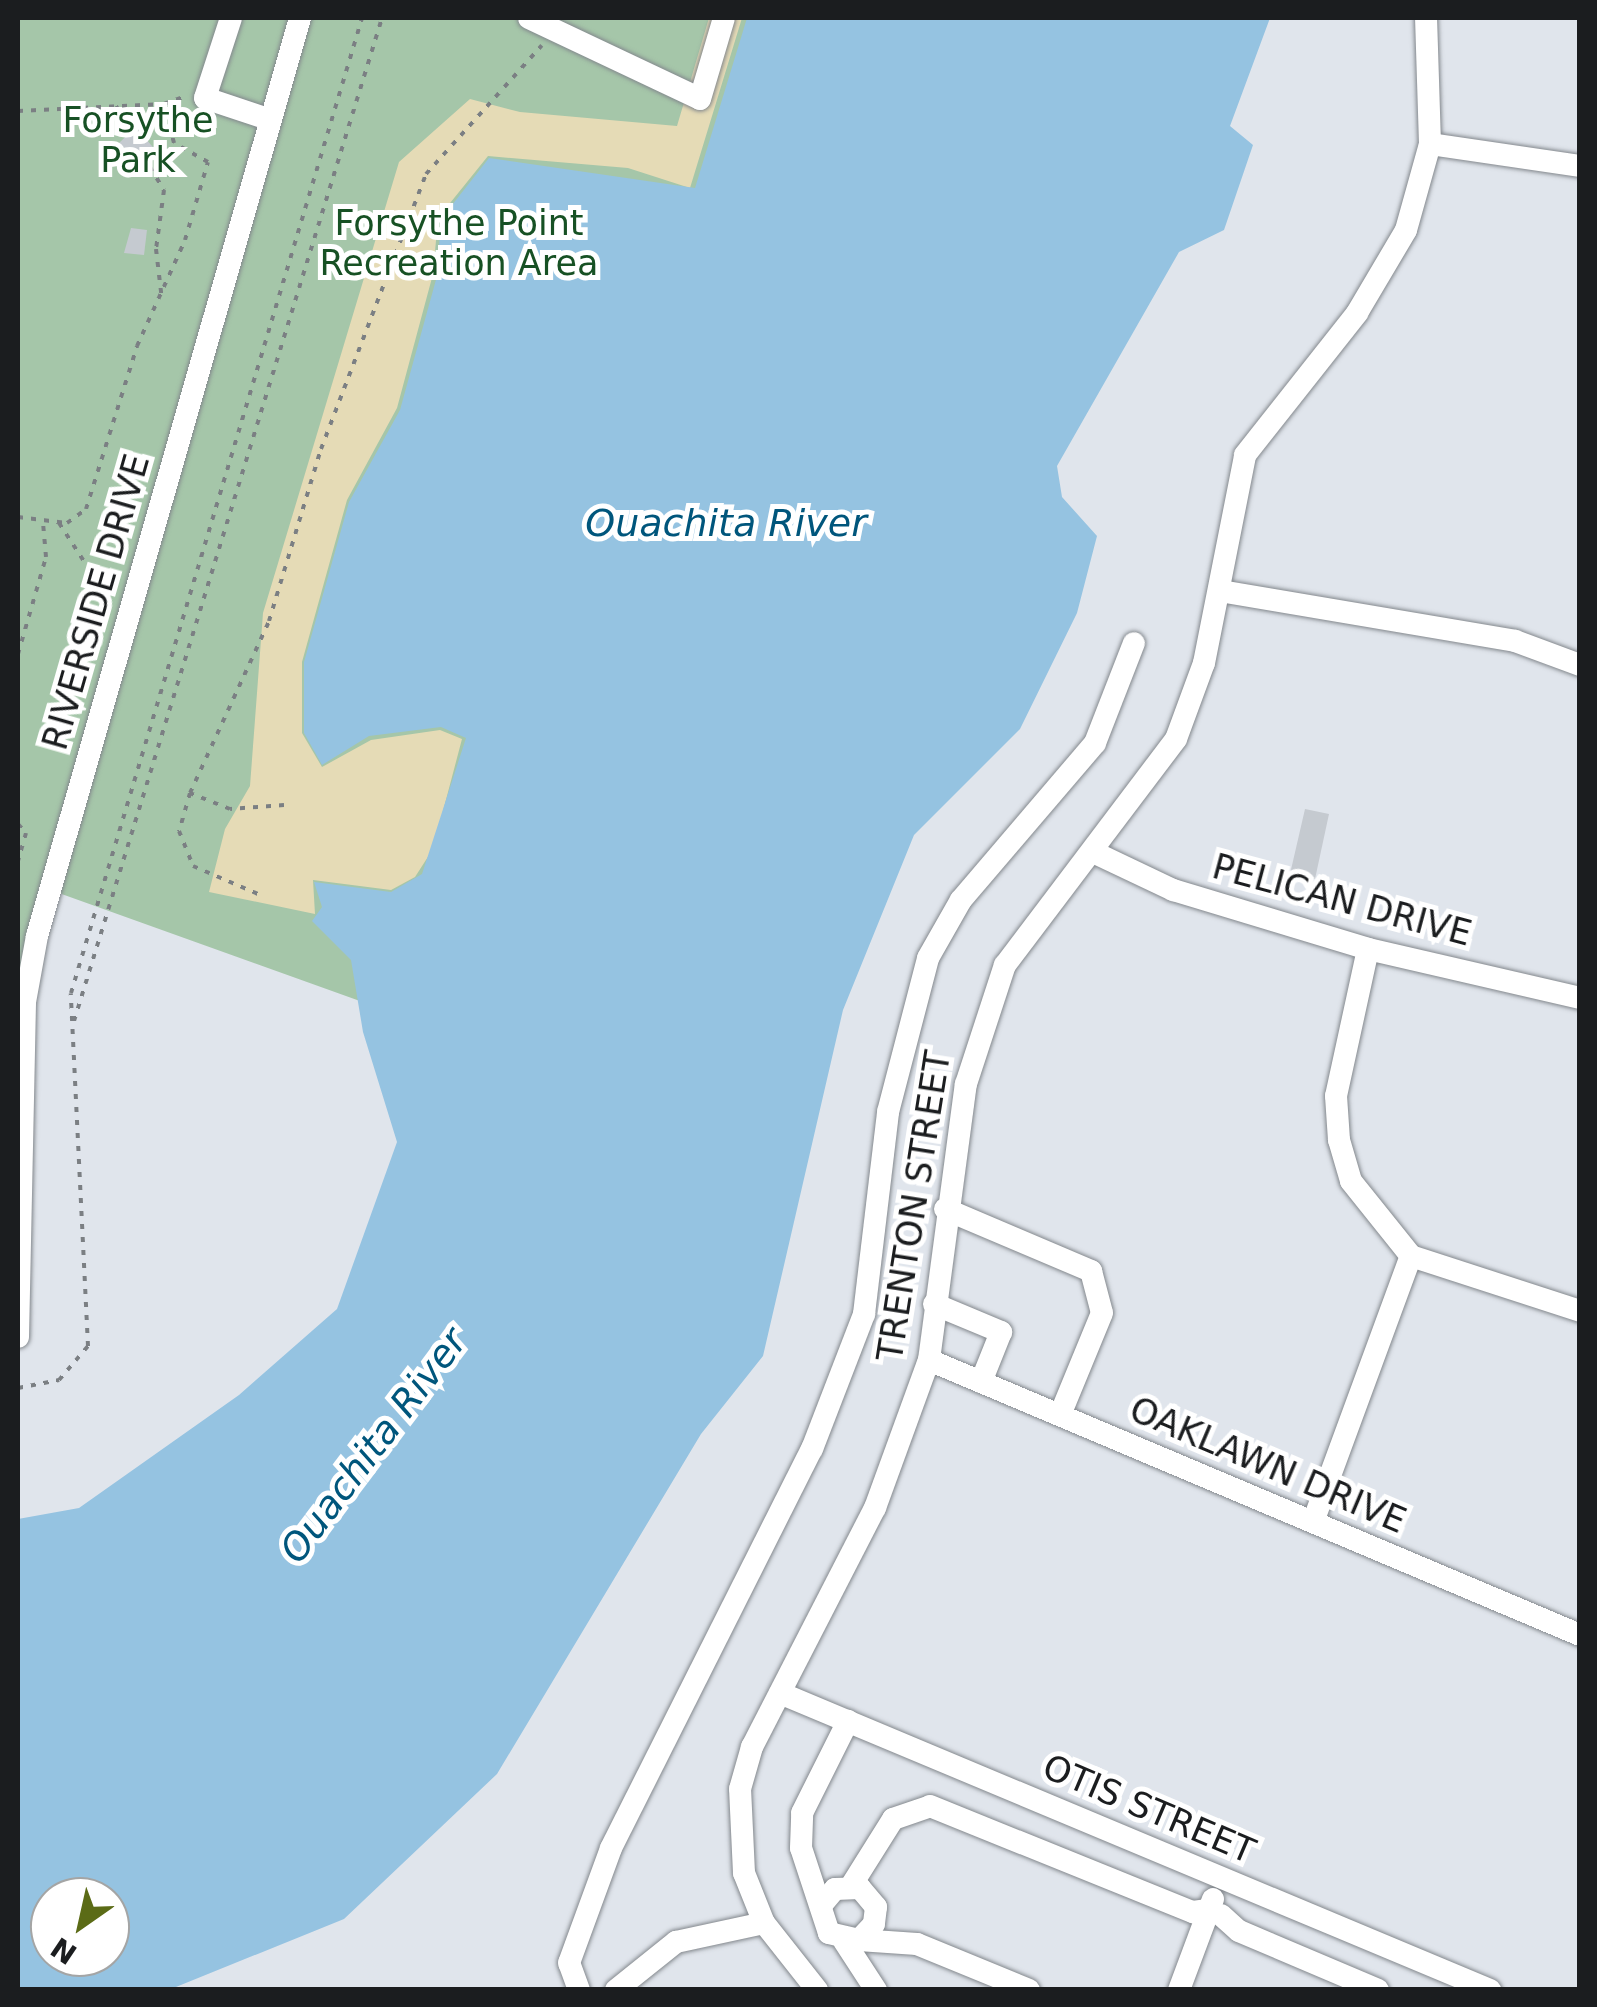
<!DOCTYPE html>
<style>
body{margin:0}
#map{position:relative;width:1597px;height:2007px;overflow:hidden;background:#e0e5ec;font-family:"DejaVu Sans",sans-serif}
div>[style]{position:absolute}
.green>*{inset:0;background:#a5c6a9}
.sand>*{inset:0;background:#e5dbb6}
.water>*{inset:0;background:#95c3e1}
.building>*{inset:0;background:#c5cad0}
.path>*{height:4px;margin-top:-2px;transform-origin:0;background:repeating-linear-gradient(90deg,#7b7f83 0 5px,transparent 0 13px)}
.roads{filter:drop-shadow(0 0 2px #83888d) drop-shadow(0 0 2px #83888d)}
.minor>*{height:22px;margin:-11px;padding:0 11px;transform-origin:11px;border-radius:11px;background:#fff}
span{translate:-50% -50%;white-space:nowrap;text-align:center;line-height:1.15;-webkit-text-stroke:10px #fff;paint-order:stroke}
.park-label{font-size:35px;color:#175124}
.street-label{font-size:35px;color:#1b1d1f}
.water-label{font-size:38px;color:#00567c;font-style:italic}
.frame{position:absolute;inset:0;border:20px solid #1b1d1f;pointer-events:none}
.north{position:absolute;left:30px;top:1877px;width:100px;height:100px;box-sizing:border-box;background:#fff;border:2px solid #a4a5a5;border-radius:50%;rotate:214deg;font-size:28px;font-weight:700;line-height:40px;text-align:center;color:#1b1d1f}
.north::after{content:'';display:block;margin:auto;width:35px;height:45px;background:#5b6b16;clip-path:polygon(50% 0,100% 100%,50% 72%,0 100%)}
</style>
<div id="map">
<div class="green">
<div style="clip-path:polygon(18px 18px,753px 18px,424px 1024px,56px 892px,18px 1003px)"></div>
</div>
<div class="sand">
<div style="clip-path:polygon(709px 18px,742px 18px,690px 188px,628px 168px,488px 156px,438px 218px,433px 274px,397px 408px,347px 500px,302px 662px,302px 733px,322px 767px,371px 740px,440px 730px,462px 739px,433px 849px,415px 877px,391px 890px,313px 880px,315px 914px,209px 892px,225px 829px,250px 786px,263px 613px,399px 162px,470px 99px,520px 112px,677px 126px)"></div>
</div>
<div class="water">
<div style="clip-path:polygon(evenodd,747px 18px,1270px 18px,1230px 126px,1253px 145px,1224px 230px,1179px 252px,1057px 466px,1062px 497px,1097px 536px,1077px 613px,1020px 729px,914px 835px,843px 1010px,763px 1356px,701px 1434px,497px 1774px,344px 1919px,171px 1989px,18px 1989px,18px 1519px,79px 1508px,239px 1395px,337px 1309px,397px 1142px,363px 1032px,351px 960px,312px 921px,322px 907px,314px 882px,391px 892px,422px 874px,466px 738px,441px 727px,369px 736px,322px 765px,304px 733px,304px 662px,349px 502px,400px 410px,437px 276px,441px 219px,489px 158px,695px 188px,747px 18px,50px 1897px,110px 1897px,110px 1957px,50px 1957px,50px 1897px)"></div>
</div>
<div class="building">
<div style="clip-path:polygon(136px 127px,157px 152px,141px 166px,119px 143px)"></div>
<div style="clip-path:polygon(131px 228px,147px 230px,144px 255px,124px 253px)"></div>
<div style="clip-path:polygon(1305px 809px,1329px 814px,1315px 879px,1290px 874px)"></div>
</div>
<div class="path">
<div style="left:116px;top:106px;width:25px;rotate:56deg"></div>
<div style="left:18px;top:111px;width:146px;rotate:-2.7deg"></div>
<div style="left:164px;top:104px;width:23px;rotate:-20deg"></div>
<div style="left:150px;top:167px;width:27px;rotate:59deg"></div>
<div style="left:164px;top:190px;width:60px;rotate:97.7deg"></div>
<div style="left:156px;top:249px;width:51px;rotate:83.3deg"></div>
<div style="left:18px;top:517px;width:49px;rotate:7deg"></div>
<div style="left:67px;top:523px;width:24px;rotate:-36deg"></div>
<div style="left:86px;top:509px;width:171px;rotate:-72.6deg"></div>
<div style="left:137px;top:346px;width:116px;rotate:-65.6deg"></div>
<div style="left:185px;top:240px;width:81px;rotate:-73.6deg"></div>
<div style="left:208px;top:162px;width:39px;rotate:-151deg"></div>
<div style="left:174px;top:143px;width:40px;rotate:-104.4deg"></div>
<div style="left:59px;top:523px;width:59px;rotate:56.9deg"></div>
<div style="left:91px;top:572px;width:29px;rotate:38deg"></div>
<div style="left:18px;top:654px;width:101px;rotate:-73.9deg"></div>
<div style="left:46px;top:557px;width:35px;rotate:-95deg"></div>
<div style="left:190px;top:793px;width:40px;rotate:106deg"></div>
<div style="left:179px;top:831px;width:38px;rotate:68deg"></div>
<div style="left:193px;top:866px;width:71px;rotate:23.3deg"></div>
<div style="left:284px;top:805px;width:54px;rotate:175.8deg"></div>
<div style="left:230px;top:809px;width:43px;rotate:-158.2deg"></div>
<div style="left:190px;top:793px;width:189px;rotate:-65.3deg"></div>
<div style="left:269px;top:621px;width:180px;rotate:-73.2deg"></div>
<div style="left:321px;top:449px;width:294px;rotate:-69.1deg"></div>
<div style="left:426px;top:174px;width:173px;rotate:-48deg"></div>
<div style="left:18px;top:824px;width:12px;rotate:48deg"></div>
<div style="left:26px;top:833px;width:29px;rotate:106deg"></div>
<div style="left:74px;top:1021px;width:1049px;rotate:-72.93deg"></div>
<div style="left:18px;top:1388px;width:42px;rotate:-11deg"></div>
<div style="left:59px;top:1380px;width:45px;rotate:-49.5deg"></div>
<div style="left:88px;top:1346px;width:353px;rotate:-92.8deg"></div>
<div style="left:71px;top:993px;width:1017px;rotate:-73.38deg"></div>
</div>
<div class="roads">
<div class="minor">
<div style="left:231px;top:18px;width:84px;rotate:108deg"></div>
<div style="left:205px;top:98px;width:66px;rotate:18.4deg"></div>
<div style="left:529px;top:18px;width:189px;rotate:25.3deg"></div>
<div style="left:700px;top:99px;width:84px;rotate:-73.5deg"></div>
<div style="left:1430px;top:144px;width:152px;rotate:8.3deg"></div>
<div style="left:1220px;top:591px;width:299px;rotate:9.6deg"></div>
<div style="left:1515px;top:641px;width:69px;rotate:20.3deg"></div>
<div style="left:1093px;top:852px;width:89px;rotate:25.4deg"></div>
<div style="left:1173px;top:890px;width:204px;rotate:16.8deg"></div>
<div style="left:1368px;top:949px;width:218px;rotate:13deg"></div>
<div style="left:945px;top:1209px;width:159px;rotate:23deg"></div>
<div style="left:1091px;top:1271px;width:43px;rotate:75.3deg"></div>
<div style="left:1102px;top:1313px;width:110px;rotate:112.4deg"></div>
<div style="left:1411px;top:1256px;width:178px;rotate:18deg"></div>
<div style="left:934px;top:1304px;width:73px;rotate:22.7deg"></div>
<div style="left:1001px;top:1332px;width:54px;rotate:111.8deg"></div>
<div style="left:18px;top:1337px;width:335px;rotate:-88.8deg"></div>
<div style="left:25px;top:1002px;width:67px;rotate:-79.7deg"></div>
<div style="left:37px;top:936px;width:955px;rotate:-74.01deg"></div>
<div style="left:929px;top:1360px;width:707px;rotate:22.9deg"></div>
<div style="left:1313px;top:1522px;width:283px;rotate:-69.8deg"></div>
<div style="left:1411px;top:1256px;width:96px;rotate:-128.7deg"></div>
<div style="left:1351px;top:1181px;width:43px;rotate:-106.3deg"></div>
<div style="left:1339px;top:1140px;width:44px;rotate:-93.9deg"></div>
<div style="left:1336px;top:1096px;width:150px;rotate:-77.7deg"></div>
<div style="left:780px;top:1693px;width:770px;rotate:22.7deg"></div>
<div style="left:851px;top:1886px;width:79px;rotate:-57.9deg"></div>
<div style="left:893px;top:1819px;width:39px;rotate:-19deg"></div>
<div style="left:930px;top:1806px;width:284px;rotate:22deg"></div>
<div style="left:1193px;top:1912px;width:15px;rotate:-8deg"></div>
<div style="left:824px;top:1902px;width:17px;rotate:-50deg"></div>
<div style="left:835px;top:1889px;width:25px;rotate:-2deg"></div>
<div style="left:860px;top:1888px;width:25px;rotate:50deg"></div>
<div style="left:876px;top:1907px;width:17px;rotate:97deg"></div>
<div style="left:874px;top:1924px;width:22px;rotate:133deg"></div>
<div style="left:859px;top:1940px;width:31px;rotate:-167deg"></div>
<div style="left:829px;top:1933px;width:89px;rotate:-108.2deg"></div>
<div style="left:801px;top:1848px;width:35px;rotate:-88deg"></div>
<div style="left:802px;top:1813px;width:103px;rotate:-63.4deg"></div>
<div style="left:1221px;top:1915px;width:24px;rotate:42deg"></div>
<div style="left:1239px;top:1931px;width:151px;rotate:23deg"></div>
<div style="left:859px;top:1940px;width:58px;rotate:3.9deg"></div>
<div style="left:917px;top:1944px;width:121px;rotate:22.3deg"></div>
<div style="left:844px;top:1941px;width:59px;rotate:56.9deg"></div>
<div style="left:579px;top:1990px;width:29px;rotate:-110deg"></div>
<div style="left:569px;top:1963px;width:122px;rotate:-69.9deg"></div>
<div style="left:611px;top:1848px;width:447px;rotate:-63.3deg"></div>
<div style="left:812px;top:1449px;width:145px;rotate:-68.9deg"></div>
<div style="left:864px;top:1314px;width:203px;rotate:-83.2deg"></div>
<div style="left:888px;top:1112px;width:159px;rotate:-75.4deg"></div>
<div style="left:928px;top:958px;width:67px;rotate:-60.4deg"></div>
<div style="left:961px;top:900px;width:206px;rotate:-49.5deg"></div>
<div style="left:1095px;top:743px;width:107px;rotate:-68.7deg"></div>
<div style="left:616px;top:1990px;width:77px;rotate:-38.7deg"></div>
<div style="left:676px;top:1942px;width:90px;rotate:-12.2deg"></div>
<div style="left:817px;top:1990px;width:85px;rotate:-128.3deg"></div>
<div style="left:764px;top:1923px;width:54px;rotate:-111.8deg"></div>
<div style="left:744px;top:1873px;width:84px;rotate:-92.7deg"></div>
<div style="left:740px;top:1789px;width:44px;rotate:-74.1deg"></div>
<div style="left:752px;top:1747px;width:269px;rotate:-62.8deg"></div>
<div style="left:875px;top:1508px;width:158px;rotate:-70deg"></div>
<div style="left:929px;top:1360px;width:278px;rotate:-82.4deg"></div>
<div style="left:966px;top:1084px;width:125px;rotate:-71.9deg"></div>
<div style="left:1005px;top:965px;width:283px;rotate:-52.9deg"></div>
<div style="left:1176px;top:739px;width:81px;rotate:-69.8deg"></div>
<div style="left:1204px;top:663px;width:212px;rotate:-78.8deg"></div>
<div style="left:1245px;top:455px;width:181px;rotate:-51.7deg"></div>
<div style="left:1357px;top:313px;width:96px;rotate:-59.4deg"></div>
<div style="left:1406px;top:230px;width:89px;rotate:-74.4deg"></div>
<div style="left:1430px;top:144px;width:126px;rotate:-91.8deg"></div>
<div style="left:1179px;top:1990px;width:97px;rotate:-69.5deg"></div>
</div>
</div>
<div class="park-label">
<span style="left:138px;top:140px">Forsythe<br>Park</span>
<span style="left:459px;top:243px">Forsythe Point<br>Recreation Area</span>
</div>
<div class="street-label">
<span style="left:96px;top:602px;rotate:-74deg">RIVERSIDE DRIVE</span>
<span style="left:1342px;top:900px;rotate:15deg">PELICAN DRIVE</span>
<span style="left:914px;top:1206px;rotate:-81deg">TRENTON STREET</span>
<span style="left:1268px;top:1465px;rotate:23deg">OAKLAWN DRIVE</span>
<span style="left:1149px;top:1809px;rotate:23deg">OTIS STREET</span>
</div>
<div class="water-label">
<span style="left:726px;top:524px">Ouachita River</span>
<span style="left:374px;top:1446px;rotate:-53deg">Ouachita River</span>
</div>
<div class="frame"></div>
<div class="north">N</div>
</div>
